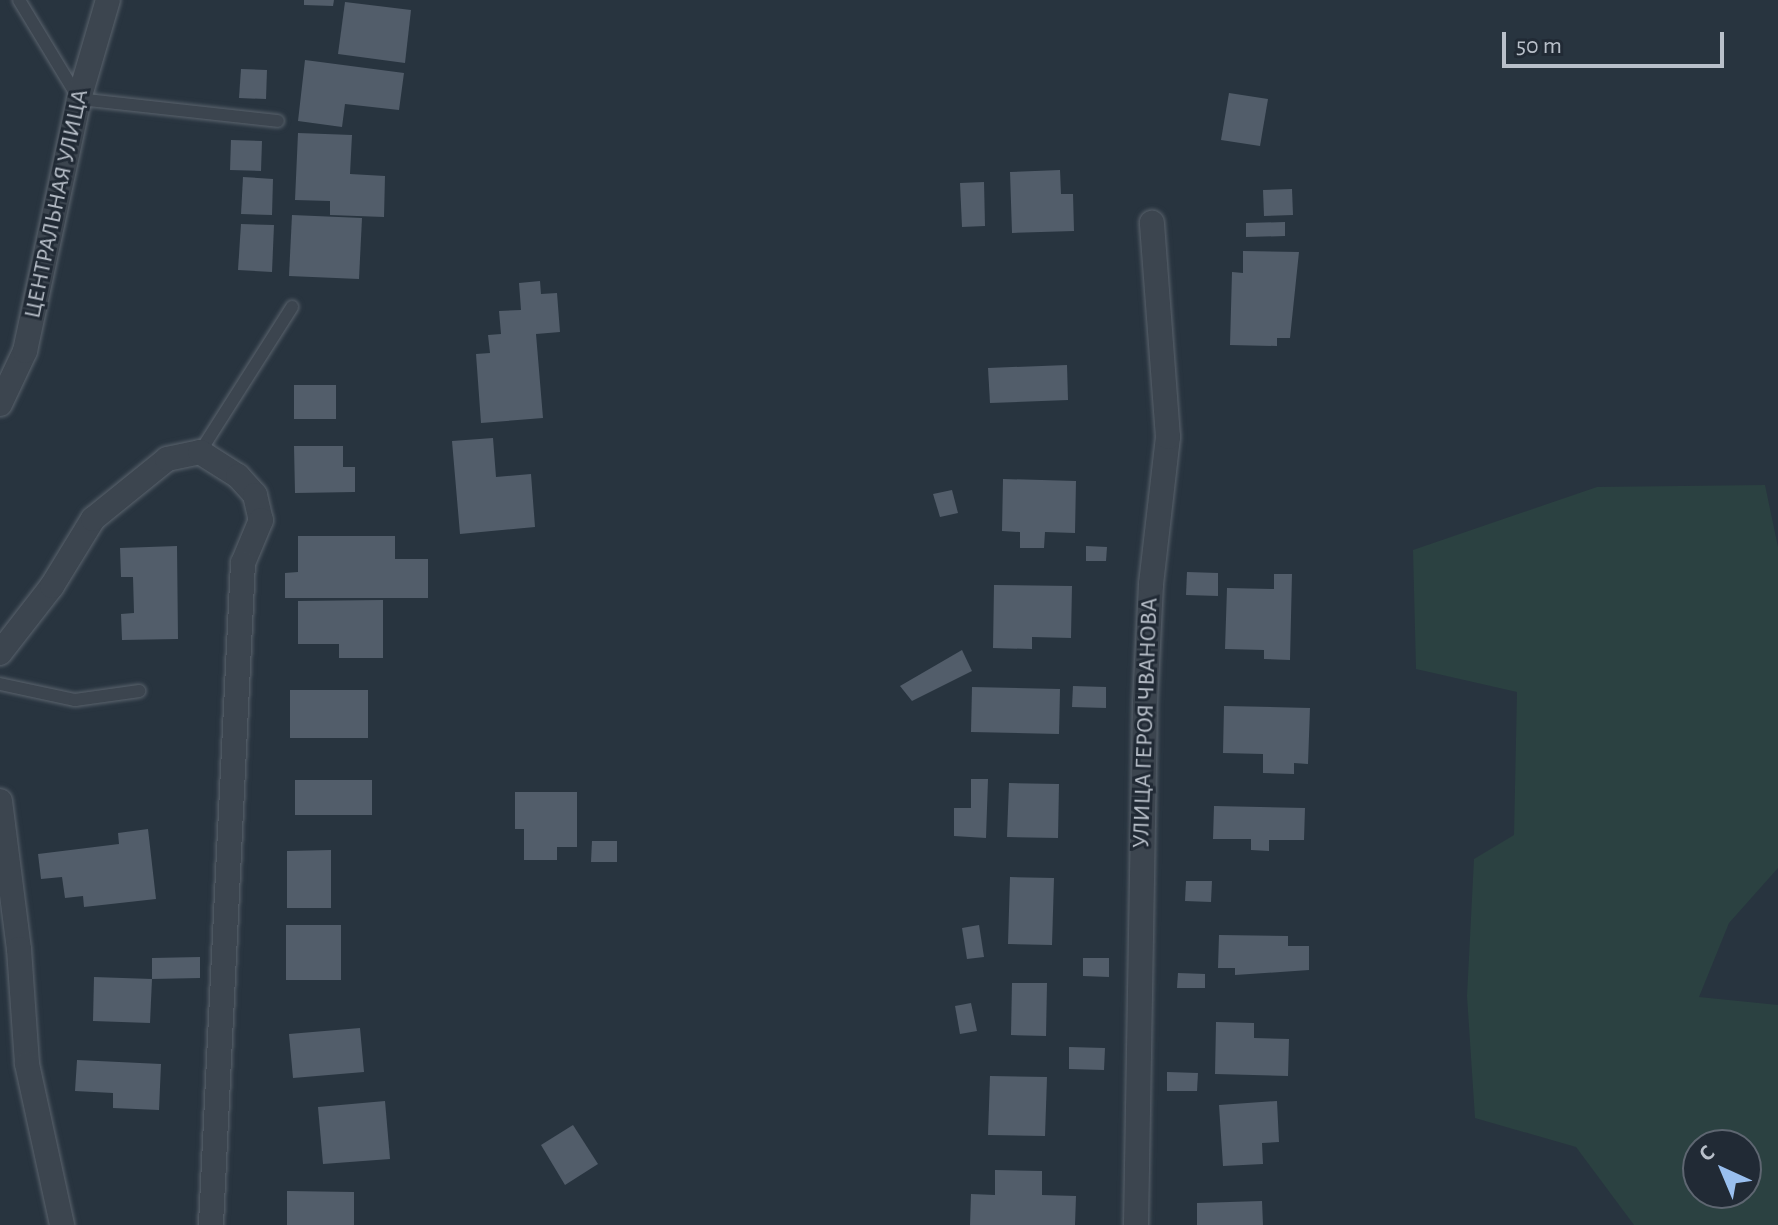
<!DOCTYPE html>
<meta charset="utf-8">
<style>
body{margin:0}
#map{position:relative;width:1778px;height:1225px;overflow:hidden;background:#28343f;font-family:"Alegreya Sans",sans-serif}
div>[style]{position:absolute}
.green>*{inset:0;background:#2b4141}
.building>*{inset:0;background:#525d6a}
.roads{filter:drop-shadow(0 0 2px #5a636d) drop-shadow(0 0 2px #5a636d)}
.service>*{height:12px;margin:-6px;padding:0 6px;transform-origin:6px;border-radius:6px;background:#3c454f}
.minor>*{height:24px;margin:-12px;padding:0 12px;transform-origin:12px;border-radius:12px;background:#3c454f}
span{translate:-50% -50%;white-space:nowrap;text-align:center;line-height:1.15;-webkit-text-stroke:6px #212a35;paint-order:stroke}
.street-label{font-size:24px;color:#b9c0ca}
.north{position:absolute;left:1682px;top:1129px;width:80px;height:80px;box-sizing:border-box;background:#212a35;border:2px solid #5e6671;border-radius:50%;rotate:316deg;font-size:22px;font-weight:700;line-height:32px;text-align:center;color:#b9c0ca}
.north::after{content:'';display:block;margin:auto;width:28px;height:36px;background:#99bfef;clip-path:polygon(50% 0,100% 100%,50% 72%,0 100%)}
.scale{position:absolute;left:1502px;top:32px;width:222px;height:36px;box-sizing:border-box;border:4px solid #b9c0ca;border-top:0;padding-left:10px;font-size:24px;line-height:28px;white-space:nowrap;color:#b9c0ca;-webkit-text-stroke:6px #212a35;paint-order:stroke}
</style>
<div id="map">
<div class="green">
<div style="clip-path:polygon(evenodd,1765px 485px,1778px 547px,1778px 868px,1729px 923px,1699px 997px,1778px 1005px,1778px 1225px,1634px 1225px,1576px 1147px,1475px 1118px,1467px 996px,1474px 859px,1514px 835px,1517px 692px,1416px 669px,1413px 550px,1597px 487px,1765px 485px,1698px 1145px,1746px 1145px,1746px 1193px,1698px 1193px,1698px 1145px)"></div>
</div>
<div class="building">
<div style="clip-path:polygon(304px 0,334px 0,333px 6px,304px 5px)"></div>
<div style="clip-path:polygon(345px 2px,411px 10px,405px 63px,338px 54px)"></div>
<div style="clip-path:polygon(305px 60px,404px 73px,399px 110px,345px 104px,342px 127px,298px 121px)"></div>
<div style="clip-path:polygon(241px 69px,267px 70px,266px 99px,239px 98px)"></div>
<div style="clip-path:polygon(1229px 93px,1268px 99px,1260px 146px,1221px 140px)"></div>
<div style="clip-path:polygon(298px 133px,352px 135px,350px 174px,385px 176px,384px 217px,330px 215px,330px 201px,295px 200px)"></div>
<div style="clip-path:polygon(231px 140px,262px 141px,261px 171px,230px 170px)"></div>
<div style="clip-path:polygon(1060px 170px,1061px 194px,1073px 194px,1074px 231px,1012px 233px,1010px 172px)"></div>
<div style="clip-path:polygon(243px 177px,273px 179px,272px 215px,241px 214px)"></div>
<div style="clip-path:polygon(984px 182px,985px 226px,962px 227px,960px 183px)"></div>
<div style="clip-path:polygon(1292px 189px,1293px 215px,1264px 216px,1263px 190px)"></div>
<div style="clip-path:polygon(292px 215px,362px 218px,359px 279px,289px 276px)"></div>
<div style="clip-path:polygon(1285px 222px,1285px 236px,1246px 237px,1246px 223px)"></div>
<div style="clip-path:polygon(241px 224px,274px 225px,272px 272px,238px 270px)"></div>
<div style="clip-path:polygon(1243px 251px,1299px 252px,1290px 338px,1277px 338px,1277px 346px,1230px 345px,1232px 272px,1243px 273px)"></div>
<div style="clip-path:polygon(540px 281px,541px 294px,557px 293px,560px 332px,536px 334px,543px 418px,481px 423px,476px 354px,490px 353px,488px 335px,501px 334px,499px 311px,521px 310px,519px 283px)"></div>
<div style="clip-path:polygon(1067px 365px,1068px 400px,990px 403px,988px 368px)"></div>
<div style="clip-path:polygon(294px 385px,336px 385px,336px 419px,294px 419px)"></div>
<div style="clip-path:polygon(493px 438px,496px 477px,531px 474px,535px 527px,460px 534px,452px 441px)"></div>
<div style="clip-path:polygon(294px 446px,343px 446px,343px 467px,355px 467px,355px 492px,295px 493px)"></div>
<div style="clip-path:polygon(1003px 479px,1076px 481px,1075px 533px,1045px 532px,1044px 548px,1020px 548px,1020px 532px,1002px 531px)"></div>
<div style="clip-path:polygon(952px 490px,958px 513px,940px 517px,933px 494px)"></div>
<div style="clip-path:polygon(298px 536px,395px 536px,395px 559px,428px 559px,428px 598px,285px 598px,285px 573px,298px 572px)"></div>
<div style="clip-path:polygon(177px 546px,178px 639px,122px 640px,121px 614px,134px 613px,133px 577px,121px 577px,120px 548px)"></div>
<div style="clip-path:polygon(1086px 546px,1107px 547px,1106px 561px,1086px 561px)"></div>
<div style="clip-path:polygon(1187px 572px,1218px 573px,1218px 596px,1186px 595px)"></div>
<div style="clip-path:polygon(1274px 574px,1292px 574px,1290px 660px,1264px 659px,1264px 650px,1225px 649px,1227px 588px,1274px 589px)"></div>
<div style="clip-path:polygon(994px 585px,1072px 586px,1071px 638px,1032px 637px,1032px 649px,993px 648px)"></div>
<div style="clip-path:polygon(383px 600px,383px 658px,339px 658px,339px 644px,298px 644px,298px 601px)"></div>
<div style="clip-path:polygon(962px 650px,972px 671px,912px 701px,900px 686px)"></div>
<div style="clip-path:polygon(1073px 686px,1106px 687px,1106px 708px,1072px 707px)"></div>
<div style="clip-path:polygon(972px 687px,1060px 689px,1059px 734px,971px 732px)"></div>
<div style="clip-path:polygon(290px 690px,368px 690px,368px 738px,290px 738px)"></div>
<div style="clip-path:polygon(1224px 706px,1310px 708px,1308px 764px,1294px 763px,1294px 774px,1263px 773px,1263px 754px,1223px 753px)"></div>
<div style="clip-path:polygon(971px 779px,988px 779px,986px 838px,954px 836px,954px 808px,971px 808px)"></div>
<div style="clip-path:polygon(295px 780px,372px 780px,372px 815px,295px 815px)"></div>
<div style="clip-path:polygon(1009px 783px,1059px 784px,1058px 838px,1007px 837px)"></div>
<div style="clip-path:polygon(515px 792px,577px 792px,577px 847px,557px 847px,557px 860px,524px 860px,524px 829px,515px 829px)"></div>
<div style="clip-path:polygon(1214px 806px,1305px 808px,1304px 840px,1269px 840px,1269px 851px,1251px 850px,1251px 839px,1213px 839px)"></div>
<div style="clip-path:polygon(148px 829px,156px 899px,84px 907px,83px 896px,65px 898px,62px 877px,41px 879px,38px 854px,119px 844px,118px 833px)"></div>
<div style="clip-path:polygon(592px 841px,617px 841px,617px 862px,591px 862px)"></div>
<div style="clip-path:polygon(331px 850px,331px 908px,287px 908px,287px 851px)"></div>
<div style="clip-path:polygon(1010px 877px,1054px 878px,1052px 945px,1008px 944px)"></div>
<div style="clip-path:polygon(1186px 881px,1212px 881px,1211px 902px,1185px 901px)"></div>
<div style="clip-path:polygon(286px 925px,341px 925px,341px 980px,286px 980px)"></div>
<div style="clip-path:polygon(979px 925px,984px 957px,967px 959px,962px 928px)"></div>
<div style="clip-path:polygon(1219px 935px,1288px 936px,1288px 946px,1309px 946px,1309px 970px,1235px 975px,1235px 968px,1218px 968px)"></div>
<div style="clip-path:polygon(200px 957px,200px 978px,152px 979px,152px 958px)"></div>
<div style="clip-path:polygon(1083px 958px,1109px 958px,1109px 977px,1083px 976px)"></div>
<div style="clip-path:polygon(1178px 973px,1205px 974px,1205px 988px,1177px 988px)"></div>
<div style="clip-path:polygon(94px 977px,152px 979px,150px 1023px,93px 1021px)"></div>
<div style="clip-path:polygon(1012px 983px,1047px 983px,1046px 1036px,1011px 1035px)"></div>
<div style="clip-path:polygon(971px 1003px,977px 1031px,960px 1034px,955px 1006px)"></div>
<div style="clip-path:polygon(1216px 1022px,1254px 1023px,1254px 1038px,1289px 1039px,1288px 1076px,1215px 1074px)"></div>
<div style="clip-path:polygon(360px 1028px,364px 1072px,293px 1078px,289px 1034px)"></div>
<div style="clip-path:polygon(1069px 1047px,1105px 1048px,1104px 1070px,1069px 1069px)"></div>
<div style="clip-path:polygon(77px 1060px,161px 1064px,159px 1110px,113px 1108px,113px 1093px,75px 1091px)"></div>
<div style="clip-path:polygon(1167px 1072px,1198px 1073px,1197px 1091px,1167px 1091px)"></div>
<div style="clip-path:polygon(990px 1076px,1047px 1077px,1045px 1136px,988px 1135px)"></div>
<div style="clip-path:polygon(385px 1101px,390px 1159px,323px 1164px,318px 1107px)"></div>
<div style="clip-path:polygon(1277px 1101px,1279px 1142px,1262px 1143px,1263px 1164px,1223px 1166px,1219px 1105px)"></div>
<div style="clip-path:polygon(573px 1125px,598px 1164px,565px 1185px,541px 1145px)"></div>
<div style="clip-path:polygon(995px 1170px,1042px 1171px,1042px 1195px,1076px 1196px,1075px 1225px,970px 1225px,971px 1194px,995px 1195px)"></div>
<div style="clip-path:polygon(287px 1191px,354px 1192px,354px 1225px,287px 1225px)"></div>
<div style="clip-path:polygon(1262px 1201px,1263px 1225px,1197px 1225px,1197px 1203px)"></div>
</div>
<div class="roads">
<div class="service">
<div style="left:19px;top:0;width:116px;rotate:58.8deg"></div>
<div style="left:79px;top:99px;width:200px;rotate:6.3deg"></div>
<div style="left:200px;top:452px;width:172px;rotate:-57.6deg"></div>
<div style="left:0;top:684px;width:77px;rotate:12deg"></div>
<div style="left:75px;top:700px;width:65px;rotate:-8deg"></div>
</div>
<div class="minor">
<div style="left:0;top:404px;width:59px;rotate:-64.7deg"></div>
<div style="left:25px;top:351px;width:258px;rotate:-77.9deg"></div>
<div style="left:79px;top:99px;width:103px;rotate:-73.7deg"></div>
<div style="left:0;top:653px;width:85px;rotate:-52.2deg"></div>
<div style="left:52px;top:586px;width:79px;rotate:-58.5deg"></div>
<div style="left:93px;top:519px;width:95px;rotate:-39deg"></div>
<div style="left:167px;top:459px;width:34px;rotate:-12deg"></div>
<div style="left:200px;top:452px;width:45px;rotate:32.3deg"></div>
<div style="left:238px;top:476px;width:25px;rotate:48deg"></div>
<div style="left:255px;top:495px;width:26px;rotate:77deg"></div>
<div style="left:261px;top:520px;width:47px;rotate:112.7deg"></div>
<div style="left:243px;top:563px;width:663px;rotate:92.77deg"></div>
<div style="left:0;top:801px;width:149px;rotate:82.7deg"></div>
<div style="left:19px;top:949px;width:115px;rotate:86deg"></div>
<div style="left:27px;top:1064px;width:165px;rotate:77.7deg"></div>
<div style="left:1136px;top:1225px;width:522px;rotate:-89.01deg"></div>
<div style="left:1145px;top:703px;width:119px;rotate:-87.1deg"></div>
<div style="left:1151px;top:584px;width:148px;rotate:-83.4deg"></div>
<div style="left:1168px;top:437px;width:215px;rotate:-94.3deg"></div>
</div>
</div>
<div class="street-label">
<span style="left:57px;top:204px;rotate:-78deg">ЦЕНТРАЛЬНАЯ УЛИЦА</span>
<span style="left:1146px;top:723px;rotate:-88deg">УЛИЦА ГЕРОЯ ЧВАНОВА</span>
</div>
<div class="north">С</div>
<div class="scale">50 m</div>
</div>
